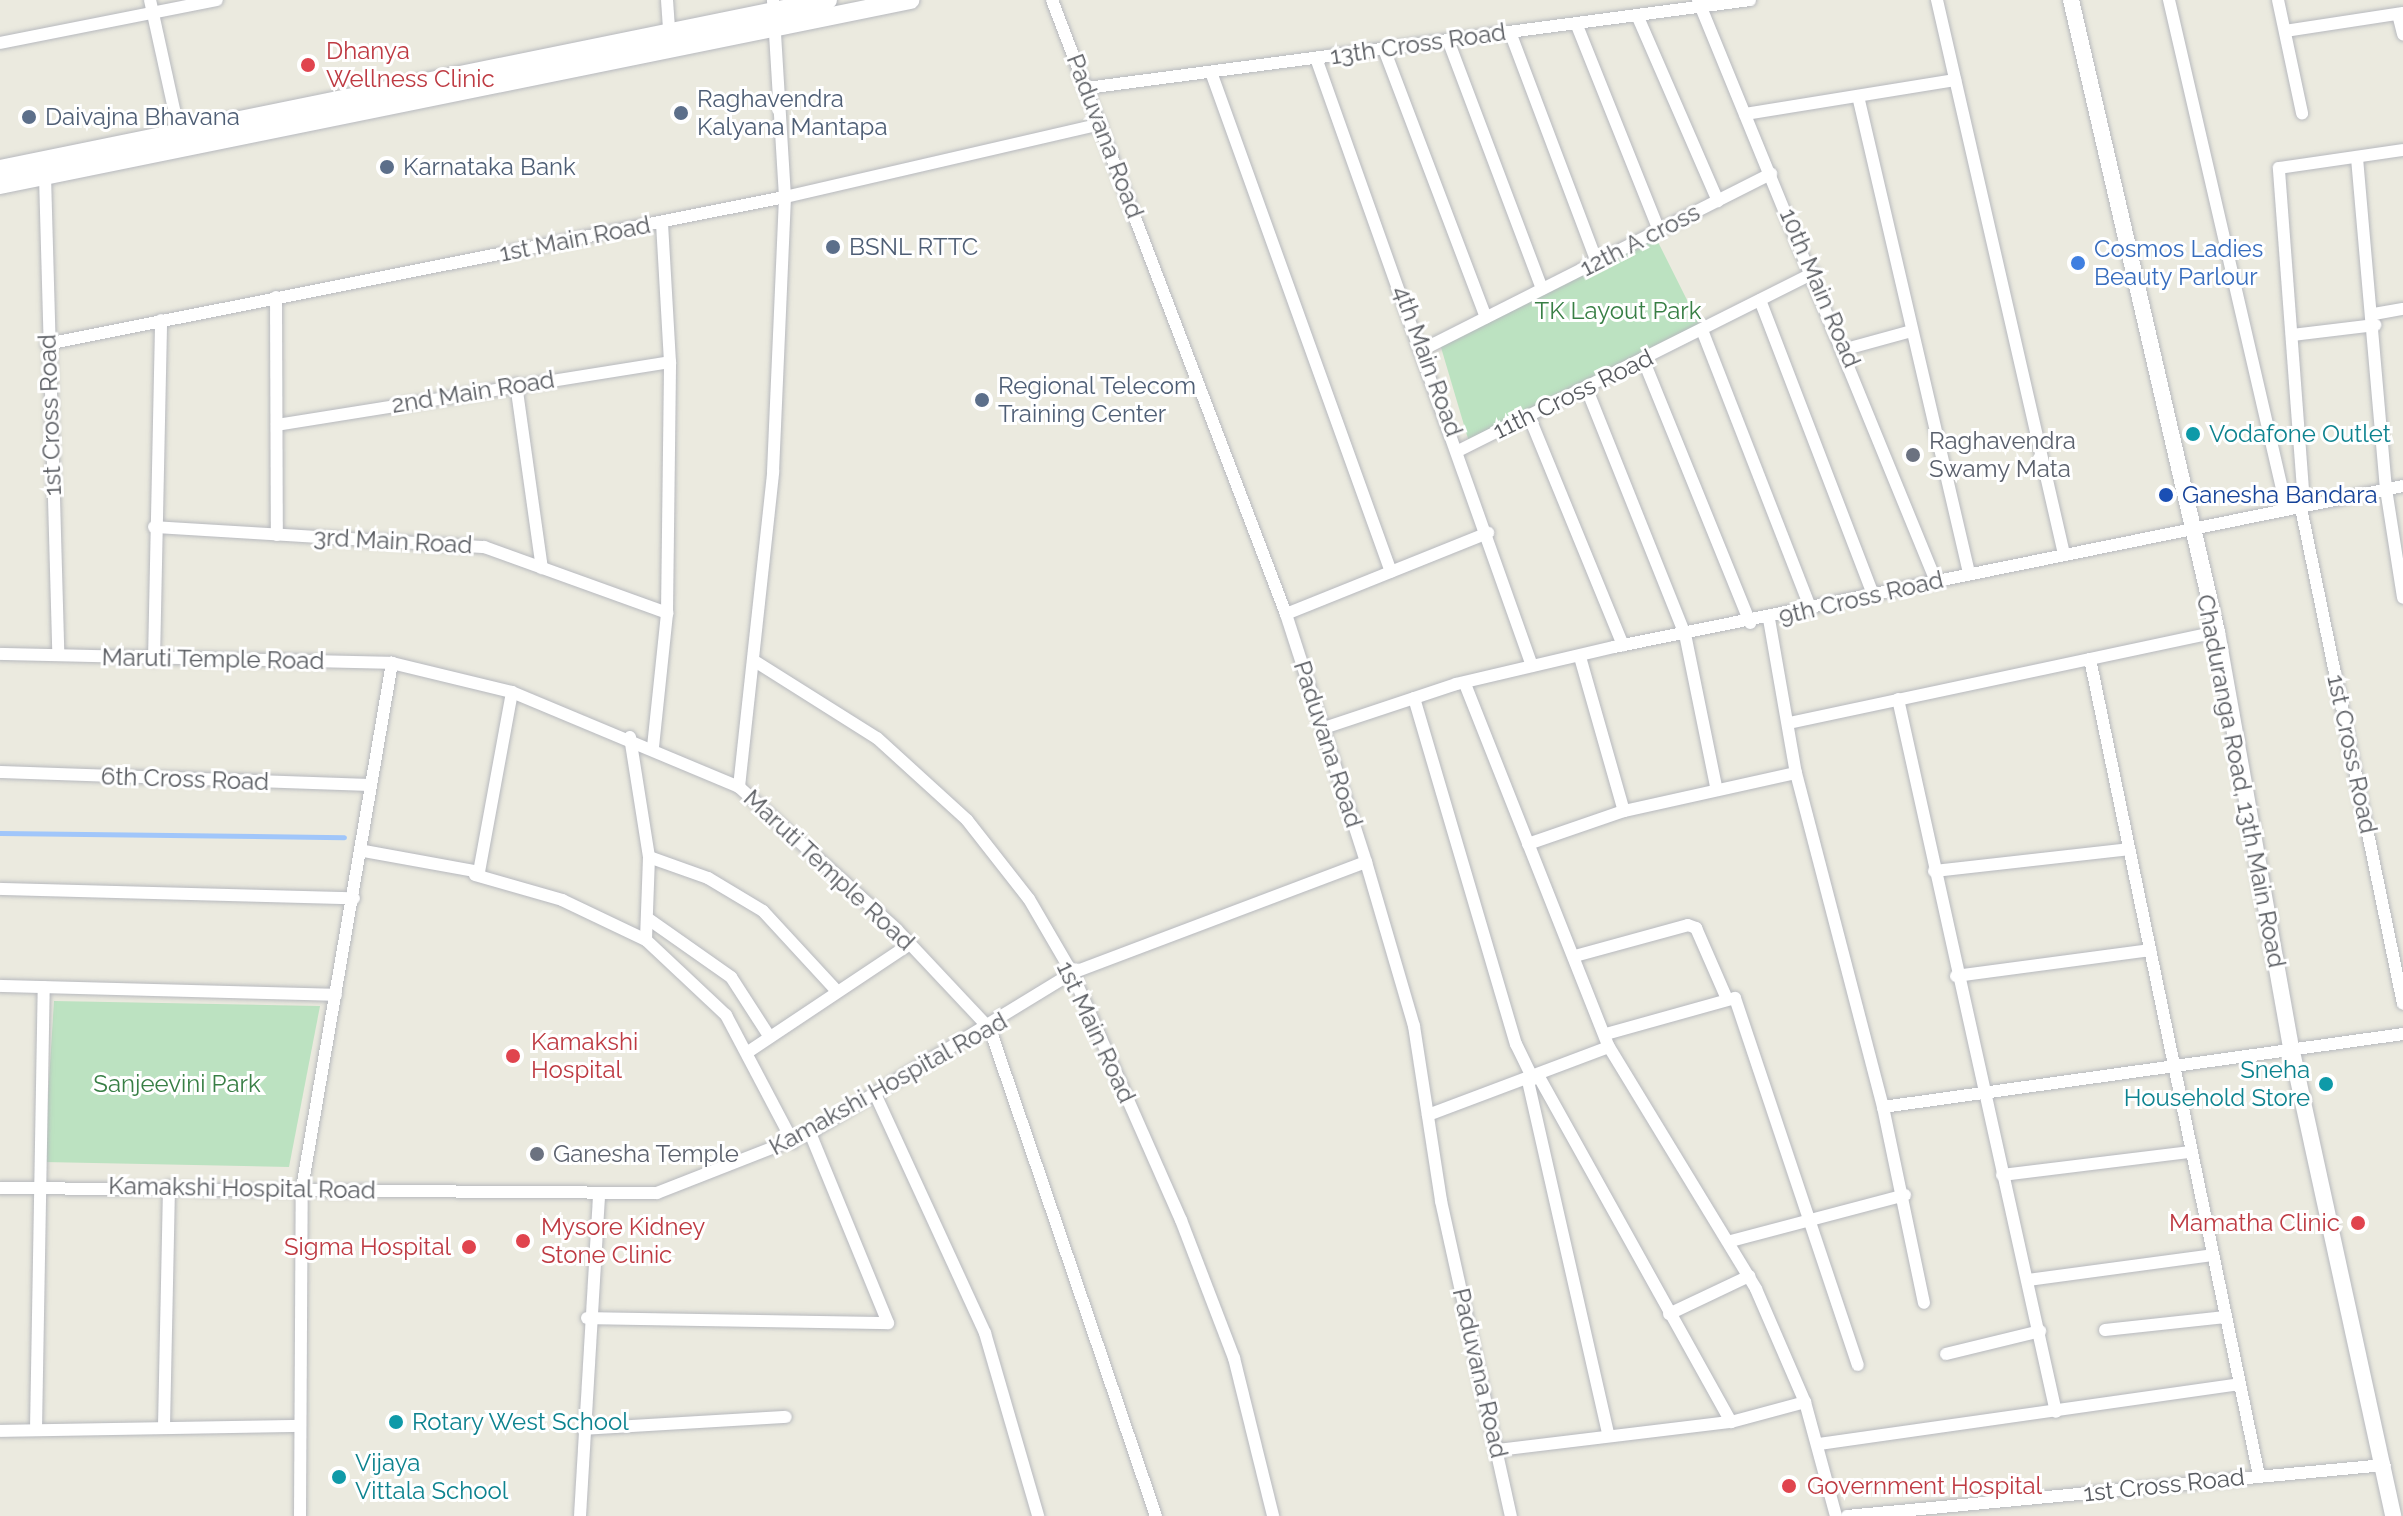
<!DOCTYPE html>
<style>
body{margin:0}
#map{position:relative;width:2403px;height:1516px;overflow:hidden;background:#ebeadf;font-family:Raleway,sans-serif}
div>[style]{position:absolute}
.green>*{inset:0;background:#bce2c1}
.stream>*{height:5px;margin:-2.5px;padding:0 2.5px;transform-origin:2.5px;border-radius:2.5px;background:#a0c6fa}
.roads{filter:drop-shadow(0 0 2px #b7b9be) drop-shadow(0 0 2px #b7b9be)}
.minor>*{height:12px;margin:-6px;padding:0 6px;transform-origin:6px;border-radius:6px;background:#fff}
.tertiary>*{height:16px;margin:-8px;padding:0 8px;transform-origin:8px;border-radius:8px;background:#fff}
.secondary>*{height:18px;margin:-9px;padding:0 9px;transform-origin:9px;border-radius:9px;background:#fff}
.dots>*{width:22px;height:22px;translate:-50% -50%;box-sizing:border-box;border:4px solid #fff;border-radius:50%}
span{translate:-50% -50%;white-space:nowrap;text-align:center;line-height:1.15;-webkit-text-stroke:6px #fff;paint-order:stroke}
.street-label{font-size:24px;color:#585b60}
.health-label{font-size:24px;color:#be3a42}
.left{translate:0 -50%;text-align:left}
.right{translate:-100% -50%;text-align:right}
.service-label{font-size:24px;color:#4e5e75}
.shop-label{font-size:24px;color:#366cbe}
.park-label{font-size:24px;color:#387f45}
.culture-label{font-size:24px;color:#0d838f}
.worship-label{font-size:24px;color:#5b616d}
.transit-label{font-size:24px;color:#164399}
</style>
<div id="map">
<div class="green">
<div style="clip-path:polygon(1655px 236px,1700px 326px,1469px 442px,1440px 344px)"></div>
<div style="clip-path:polygon(54px 1001px,320px 1006px,289px 1167px,44px 1162px)"></div>
</div>
<div class="stream">
<div style="left:0;top:833px;width:344px;rotate:0.7deg"></div>
</div>
<div class="roads">
<div class="minor">
<div style="left:150px;top:0;width:135px;rotate:77.6deg"></div>
<div style="left:667px;top:0;width:30px;rotate:86deg"></div>
<div style="left:1052px;top:0;width:657px;rotate:69.14deg"></div>
<div style="left:1286px;top:614px;width:261px;rotate:72.1deg"></div>
<div style="left:1366px;top:862px;width:171px;rotate:73.7deg"></div>
<div style="left:1414px;top:1026px;width:177px;rotate:81.2deg"></div>
<div style="left:1441px;top:1201px;width:323px;rotate:77.5deg"></div>
<div style="left:1698px;top:0;width:626px;rotate:67.74deg"></div>
<div style="left:1937px;top:0;width:568px;rotate:77.09deg"></div>
<div style="left:2169px;top:0;width:519px;rotate:76.98deg"></div>
<div style="left:2278px;top:0;width:116px;rotate:78deg"></div>
<div style="left:2398px;top:14px;width:21px;rotate:76deg"></div>
<div style="left:1637px;top:15px;width:203px;rotate:66.5deg"></div>
<div style="left:1576px;top:23px;width:223px;rotate:68.2deg"></div>
<div style="left:2285px;top:31px;width:119px;rotate:-8.7deg"></div>
<div style="left:1510px;top:32px;width:246px;rotate:69.3deg"></div>
<div style="left:1448px;top:40px;width:266px;rotate:69.3deg"></div>
<div style="left:0;top:43px;width:221px;rotate:-11.2deg"></div>
<div style="left:1384px;top:49px;width:287px;rotate:69.2deg"></div>
<div style="left:1316px;top:58px;width:645px;rotate:70.44deg"></div>
<div style="left:1211px;top:72px;width:531px;rotate:70.2deg"></div>
<div style="left:1087px;top:88px;width:669px;rotate:-7.56deg"></div>
<div style="left:1858px;top:96px;width:491px;rotate:76.9deg"></div>
<div style="left:1745px;top:114px;width:213px;rotate:-9.2deg"></div>
<div style="left:2357px;top:158px;width:332px;rotate:85deg"></div>
<div style="left:2386px;top:489px;width:110px;rotate:81.1deg"></div>
<div style="left:45px;top:176px;width:479px;rotate:88.4deg"></div>
<div style="left:276px;top:297px;width:238px;rotate:89.8deg"></div>
<div style="left:1760px;top:300px;width:315px;rotate:69deg"></div>
<div style="left:2374px;top:314px;width:29px;rotate:-10deg"></div>
<div style="left:1702px;top:330px;width:300px;rotate:68.7deg"></div>
<div style="left:2292px;top:335px;width:84px;rotate:-6.9deg"></div>
<div style="left:47px;top:344px;width:752px;rotate:-11.27deg"></div>
<div style="left:785px;top:197px;width:324px;rotate:-13deg"></div>
<div style="left:1424px;top:349px;width:389px;rotate:-26.8deg"></div>
<div style="left:1846px;top:349px;width:68px;rotate:-15.3deg"></div>
<div style="left:1643px;top:359px;width:285px;rotate:67.9deg"></div>
<div style="left:516px;top:384px;width:186px;rotate:82deg"></div>
<div style="left:1586px;top:387px;width:266px;rotate:68.2deg"></div>
<div style="left:1685px;top:634px;width:156px;rotate:78.5deg"></div>
<div style="left:1529px;top:416px;width:248px;rotate:67.7deg"></div>
<div style="left:277px;top:425px;width:398px;rotate:-9.1deg"></div>
<div style="left:1460px;top:450px;width:396px;rotate:-26.6deg"></div>
<div style="left:2300px;top:503px;width:511px;rotate:78.38deg"></div>
<div style="left:2304px;top:503px;width:336px;rotate:-94.3deg"></div>
<div style="left:2279px;top:168px;width:125px;rotate:-8.3deg"></div>
<div style="left:154px;top:527px;width:331px;rotate:3.5deg"></div>
<div style="left:484px;top:547px;width:195px;rotate:19.8deg"></div>
<div style="left:1286px;top:614px;width:218px;rotate:-21.9deg"></div>
<div style="left:1769px;top:619px;width:156px;rotate:80.1deg"></div>
<div style="left:1796px;top:773px;width:345px;rotate:75.4deg"></div>
<div style="left:1883px;top:1107px;width:200px;rotate:78.2deg"></div>
<div style="left:0;top:654px;width:392px;rotate:1.3deg"></div>
<div style="left:392px;top:663px;width:123px;rotate:13.6deg"></div>
<div style="left:512px;top:692px;width:246px;rotate:22.7deg"></div>
<div style="left:739px;top:787px;width:213px;rotate:42.1deg"></div>
<div style="left:897px;top:930px;width:136px;rotate:46.8deg"></div>
<div style="left:990px;top:1029px;width:515px;rotate:71.18deg"></div>
<div style="left:1580px;top:657px;width:160px;rotate:74.1deg"></div>
<div style="left:2090px;top:659px;width:834px;rotate:78.31deg"></div>
<div style="left:154px;top:660px;width:340px;rotate:-88.8deg"></div>
<div style="left:753px;top:660px;width:146px;rotate:32.2deg"></div>
<div style="left:877px;top:738px;width:122px;rotate:42.3deg"></div>
<div style="left:967px;top:820px;width:100px;rotate:51.9deg"></div>
<div style="left:1029px;top:899px;width:86px;rotate:59.8deg"></div>
<div style="left:1072px;top:973px;width:270px;rotate:66.2deg"></div>
<div style="left:1181px;top:1220px;width:148px;rotate:69deg"></div>
<div style="left:1234px;top:1358px;width:163px;rotate:76.1deg"></div>
<div style="left:1465px;top:684px;width:391px;rotate:68.4deg"></div>
<div style="left:1609px;top:1047px;width:283px;rotate:58.7deg"></div>
<div style="left:1756px;top:1289px;width:123px;rotate:66.6deg"></div>
<div style="left:1805px;top:1402px;width:118px;rotate:74.8deg"></div>
<div style="left:1414px;top:698px;width:361px;rotate:73.6deg"></div>
<div style="left:1516px;top:1044px;width:39px;rotate:64deg"></div>
<div style="left:1898px;top:699px;width:730px;rotate:77.51deg"></div>
<div style="left:1789px;top:723px;width:438px;rotate:-12deg"></div>
<div style="left:1324px;top:728px;width:139px;rotate:-18.4deg"></div>
<div style="left:1456px;top:684px;width:162px;rotate:-13.2deg"></div>
<div style="left:1614px;top:647px;width:805px;rotate:-11.53deg"></div>
<div style="left:630px;top:737px;width:121px;rotate:81deg"></div>
<div style="left:649px;top:857px;width:83px;rotate:92.1deg"></div>
<div style="left:646px;top:940px;width:110px;rotate:43.2deg"></div>
<div style="left:726px;top:1015px;width:144px;rotate:62.2deg"></div>
<div style="left:653px;top:747px;width:135px;rotate:-84deg"></div>
<div style="left:667px;top:613px;width:251px;rotate:-89.3deg"></div>
<div style="left:670px;top:362px;width:140px;rotate:-93.3deg"></div>
<div style="left:0;top:772px;width:371px;rotate:2deg"></div>
<div style="left:739px;top:787px;width:317px;rotate:-83.8deg"></div>
<div style="left:773px;top:472px;width:275px;rotate:-87.5deg"></div>
<div style="left:785px;top:197px;width:197px;rotate:-93.5deg"></div>
<div style="left:1528px;top:844px;width:102px;rotate:-19deg"></div>
<div style="left:1624px;top:811px;width:176px;rotate:-12.5deg"></div>
<div style="left:364px;top:851px;width:117px;rotate:10.3deg"></div>
<div style="left:479px;top:872px;width:183px;rotate:-79.6deg"></div>
<div style="left:649px;top:857px;width:63px;rotate:19.6deg"></div>
<div style="left:708px;top:878px;width:64px;rotate:31deg"></div>
<div style="left:763px;top:911px;width:108px;rotate:47.3deg"></div>
<div style="left:1934px;top:871px;width:196px;rotate:-6.4deg"></div>
<div style="left:475px;top:875px;width:91px;rotate:16deg"></div>
<div style="left:562px;top:900px;width:93px;rotate:25.5deg"></div>
<div style="left:0;top:889px;width:354px;rotate:1.5deg"></div>
<div style="left:647px;top:918px;width:103px;rotate:35.1deg"></div>
<div style="left:731px;top:977px;width:70px;rotate:57.2deg"></div>
<div style="left:1575px;top:956px;width:117px;rotate:-15.3deg"></div>
<div style="left:1688px;top:925px;width:9px;rotate:21deg"></div>
<div style="left:1696px;top:928px;width:77px;rotate:66.4deg"></div>
<div style="left:1956px;top:976px;width:196px;rotate:-7.6deg"></div>
<div style="left:0;top:986px;width:336px;rotate:1.5deg"></div>
<div style="left:1606px;top:1034px;width:134px;rotate:-15.6deg"></div>
<div style="left:1735px;top:998px;width:387px;rotate:71.5deg"></div>
<div style="left:751px;top:1050px;width:191px;rotate:-33.7deg"></div>
<div style="left:1539px;top:1077px;width:395px;rotate:60.9deg"></div>
<div style="left:1528px;top:1081px;width:362px;rotate:77.2deg"></div>
<div style="left:876px;top:1096px;width:261px;rotate:65.3deg"></div>
<div style="left:985px;top:1333px;width:191px;rotate:73.8deg"></div>
<div style="left:1883px;top:1107px;width:525px;rotate:-7.99deg"></div>
<div style="left:1428px;top:1115px;width:193px;rotate:-20.6deg"></div>
<div style="left:2002px;top:1175px;width:188px;rotate:-7deg"></div>
<div style="left:0;top:1188px;width:657px;rotate:0.44deg"></div>
<div style="left:657px;top:1193px;width:164px;rotate:-21.4deg"></div>
<div style="left:810px;top:1133px;width:307px;rotate:-31.4deg"></div>
<div style="left:1072px;top:973px;width:314px;rotate:-20.7deg"></div>
<div style="left:1731px;top:1241px;width:180px;rotate:-14.8deg"></div>
<div style="left:2028px;top:1280px;width:186px;rotate:-7.7deg"></div>
<div style="left:1669px;top:1314px;width:89px;rotate:-25.4deg"></div>
<div style="left:587px;top:1318px;width:301px;rotate:1deg"></div>
<div style="left:888px;top:1323px;width:205px;rotate:-112.3deg"></div>
<div style="left:2105px;top:1330px;width:121px;rotate:-6.2deg"></div>
<div style="left:1946px;top:1354px;width:97px;rotate:-13.7deg"></div>
<div style="left:164px;top:1426px;width:240px;rotate:-88.8deg"></div>
<div style="left:583px;top:1429px;width:203px;rotate:-3.4deg"></div>
<div style="left:36px;top:1430px;width:443px;rotate:-89deg"></div>
<div style="left:0;top:1431px;width:300px;rotate:-1deg"></div>
<div style="left:1819px;top:1444px;width:424px;rotate:-8.1deg"></div>
<div style="left:1498px;top:1450px;width:235px;rotate:-6.9deg"></div>
<div style="left:1731px;top:1422px;width:77px;rotate:-15.1deg"></div>
<div style="left:300px;top:1516px;width:328px;rotate:-89.7deg"></div>
<div style="left:302px;top:1188px;width:533px;rotate:-80.27deg"></div>
<div style="left:580px;top:1516px;width:320px;rotate:-86.6deg"></div>
<div style="left:1847px;top:1516px;width:540px;rotate:-5.42deg"></div>
</div>
<div class="tertiary">
<div style="left:2071px;top:0;width:649px;rotate:76.99deg"></div>
<div style="left:2217px;top:632px;width:422px;rotate:79.9deg"></div>
<div style="left:2291px;top:1047px;width:480px;rotate:77.7deg"></div>
</div>
<div class="secondary">
<div style="left:0;top:169px;width:845px;rotate:-11.54deg"></div>
<div style="left:0;top:185px;width:929px;rotate:-11.49deg"></div>
</div>
</div>
<div class="dots">
<div style="left:308px;top:65px;background:#e0444e"></div>
<div style="left:681px;top:113px;background:#5c6f8a"></div>
<div style="left:29px;top:117px;background:#5c6f8a"></div>
<div style="left:387px;top:167px;background:#5c6f8a"></div>
<div style="left:833px;top:247px;background:#5c6f8a"></div>
<div style="left:2078px;top:263px;background:#3f7fe0"></div>
<div style="left:982px;top:400px;background:#5c6f8a"></div>
<div style="left:2193px;top:434px;background:#0f9aa8"></div>
<div style="left:1913px;top:455px;background:#6b7280"></div>
<div style="left:2166px;top:495px;background:#1a4fb4"></div>
<div style="left:513px;top:1056px;background:#e0444e"></div>
<div style="left:2326px;top:1084px;background:#0f9aa8"></div>
<div style="left:537px;top:1154px;background:#6b7280"></div>
<div style="left:2358px;top:1223px;background:#e0444e"></div>
<div style="left:523px;top:1241px;background:#e0444e"></div>
<div style="left:469px;top:1247px;background:#e0444e"></div>
<div style="left:396px;top:1422px;background:#0f9aa8"></div>
<div style="left:339px;top:1477px;background:#0f9aa8"></div>
<div style="left:1789px;top:1486px;background:#e0444e"></div>
</div>
<div class="street-label">
<span style="left:1418px;top:44px;rotate:-8deg">13th Cross Road</span>
<span style="left:1105px;top:136px;rotate:69deg">Paduvana Road</span>
<span style="left:575px;top:239px;rotate:-11deg">1st Main Road</span>
<span style="left:1640px;top:240px;rotate:-27deg">12th A cross</span>
<span style="left:1820px;top:288px;rotate:67deg">10th Main Road</span>
<span style="left:1428px;top:361px;rotate:70deg">4th Main Road</span>
<span style="left:473px;top:392px;rotate:-9deg">2nd Main Road</span>
<span style="left:1573px;top:394px;rotate:-26deg">11th Cross Road</span>
<span style="left:50px;top:415px;rotate:-92deg">1st Cross Road</span>
<span style="left:393px;top:541px;rotate:3deg">3rd Main Road</span>
<span style="left:1861px;top:598px;rotate:-13deg">9th Cross Road</span>
<span style="left:213px;top:659px;rotate:1deg">Maruti Temple Road</span>
<span style="left:1328px;top:744px;rotate:72deg">Paduvana Road</span>
<span style="left:2352px;top:754px;rotate:78deg">1st Cross Road</span>
<span style="left:185px;top:779px;rotate:2deg">6th Cross Road</span>
<span style="left:2241px;top:781px;rotate:79deg">Chaduranga Road, 13th Main Road</span>
<span style="left:829px;top:870px;rotate:43deg">Maruti Temple Road</span>
<span style="left:1096px;top:1032px;rotate:65deg">1st Main Road</span>
<span style="left:888px;top:1084px;rotate:-29deg">Kamakshi Hospital Road</span>
<span style="left:242px;top:1188px;rotate:1deg">Kamakshi Hospital Road</span>
<span style="left:1480px;top:1373px;rotate:77deg">Paduvana Road</span>
<span style="left:2164px;top:1485px;rotate:-6deg">1st Cross Road</span>
</div>
<div class="health-label">
<span class="left" style="left:326px;top:65px">Dhanya<br>Wellness Clinic</span>
<span class="left" style="left:531px;top:1056px">Kamakshi<br>Hospital</span>
<span class="right" style="left:2340px;top:1223px">Mamatha Clinic</span>
<span class="left" style="left:541px;top:1241px">Mysore Kidney<br>Stone Clinic</span>
<span class="right" style="left:451px;top:1247px">Sigma Hospital</span>
<span class="left" style="left:1807px;top:1486px">Government Hospital</span>
</div>
<div class="service-label">
<span class="left" style="left:697px;top:113px">Raghavendra<br>Kalyana Mantapa</span>
<span class="left" style="left:45px;top:117px">Daivajna Bhavana</span>
<span class="left" style="left:403px;top:167px">Karnataka Bank</span>
<span class="left" style="left:849px;top:247px">BSNL RTTC</span>
<span class="left" style="left:998px;top:400px">Regional Telecom<br>Training Center</span>
</div>
<div class="shop-label">
<span class="left" style="left:2094px;top:263px">Cosmos Ladies<br>Beauty Parlour</span>
</div>
<div class="park-label">
<span style="left:1618px;top:311px">TK Layout Park</span>
<span style="left:177px;top:1084px">Sanjeevini Park</span>
</div>
<div class="culture-label">
<span class="left" style="left:2209px;top:434px">Vodafone Outlet</span>
<span class="right" style="left:2310px;top:1084px">Sneha<br>Household Store</span>
<span class="left" style="left:412px;top:1422px">Rotary West School</span>
<span class="left" style="left:355px;top:1477px">Vijaya<br>Vittala School</span>
</div>
<div class="worship-label">
<span class="left" style="left:1929px;top:455px">Raghavendra<br>Swamy Mata</span>
<span class="left" style="left:553px;top:1154px">Ganesha Temple</span>
</div>
<div class="transit-label">
<span class="left" style="left:2182px;top:495px">Ganesha Bandara</span>
</div>
</div>
